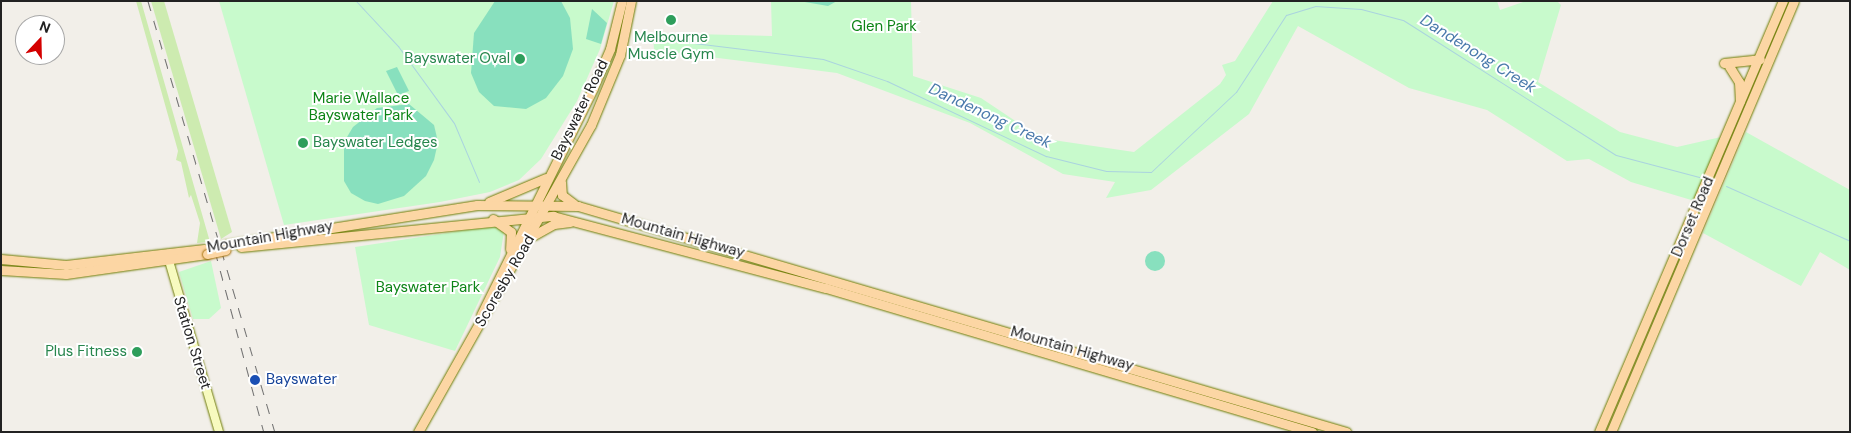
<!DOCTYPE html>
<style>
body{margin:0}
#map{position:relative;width:1851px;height:433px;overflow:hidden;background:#f2efe9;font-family:"DM Sans",sans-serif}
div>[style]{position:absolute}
.grass>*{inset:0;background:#cdebb0}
.park>*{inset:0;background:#c8facc}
.pitch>*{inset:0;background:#88e0be}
.round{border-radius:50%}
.stream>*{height:1px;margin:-0.5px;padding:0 0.5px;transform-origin:0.5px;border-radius:0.5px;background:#aad3df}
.roads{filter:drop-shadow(0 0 1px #707d05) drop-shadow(0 0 1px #707d05)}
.secondary>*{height:8px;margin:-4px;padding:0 4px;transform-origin:4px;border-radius:4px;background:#f7fabf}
.primary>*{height:9px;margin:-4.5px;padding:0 4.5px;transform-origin:4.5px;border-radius:4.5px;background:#fcd6a4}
.rail>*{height:1px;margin-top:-0.5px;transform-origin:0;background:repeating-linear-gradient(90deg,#707070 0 10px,transparent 0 20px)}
.bridges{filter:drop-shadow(0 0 1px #a06b00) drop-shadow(0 0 1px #a06b00)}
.primary-bridge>*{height:9px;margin:-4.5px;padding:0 4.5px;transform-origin:4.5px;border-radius:4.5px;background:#fcd6a4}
.dots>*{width:14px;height:14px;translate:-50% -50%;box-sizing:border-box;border:2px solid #fff;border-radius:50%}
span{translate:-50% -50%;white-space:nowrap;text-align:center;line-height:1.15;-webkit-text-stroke:4px #fff;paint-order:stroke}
.park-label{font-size:15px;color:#0c8416}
.leisure-label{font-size:15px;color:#27864d}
.right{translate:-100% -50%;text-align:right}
.left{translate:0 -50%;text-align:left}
.street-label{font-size:15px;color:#222}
.transit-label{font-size:15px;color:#164399}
.water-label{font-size:16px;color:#4a7aab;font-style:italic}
.frame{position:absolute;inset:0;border:2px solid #222;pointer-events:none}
.north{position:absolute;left:15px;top:15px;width:50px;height:50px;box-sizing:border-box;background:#fff;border:1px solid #a7a7a7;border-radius:50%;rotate:21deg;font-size:14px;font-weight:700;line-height:20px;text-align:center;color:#222}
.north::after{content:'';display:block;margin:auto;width:18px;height:22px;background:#d40000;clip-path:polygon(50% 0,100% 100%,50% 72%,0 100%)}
</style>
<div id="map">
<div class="grass">
<div style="clip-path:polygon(136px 1px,141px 1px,210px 242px,197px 243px,200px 223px,191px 195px,189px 198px,181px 162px,176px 160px,178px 151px)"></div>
<div style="clip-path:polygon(151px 1px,164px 1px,232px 232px,221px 239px)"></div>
</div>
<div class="park">
<div style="clip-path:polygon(219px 1px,614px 1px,600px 49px,577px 101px,541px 159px,519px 180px,490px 192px,440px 202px,284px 225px)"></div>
<div style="clip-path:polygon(771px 1px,911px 1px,913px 76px,981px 98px,1029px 130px,1053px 140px,1134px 152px,1220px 84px,1226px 75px,1222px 65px,1235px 61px,1273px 1px,1497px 1px,1500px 10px,1526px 1px,1557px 1px,1561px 5px,1538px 82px,1620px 132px,1677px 147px,1721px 137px,1698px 202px,1631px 182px,1589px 159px,1567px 161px,1487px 110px,1409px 88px,1298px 26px,1249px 114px,1151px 190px,1106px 198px,1115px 182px,1063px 174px,970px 123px,837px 73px,654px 50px,653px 33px,772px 36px)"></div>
<div style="clip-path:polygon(1746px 132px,1850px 190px,1850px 270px,1820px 252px,1801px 286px,1703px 233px)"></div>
<div style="clip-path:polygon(493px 226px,504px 231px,500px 257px,455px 351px,369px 325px,355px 247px)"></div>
<div style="clip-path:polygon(211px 261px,221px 308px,209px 319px,193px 319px,179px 272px)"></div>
</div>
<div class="pitch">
<div style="clip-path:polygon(495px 1px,561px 1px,570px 18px,573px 49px,563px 76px,546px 98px,526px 109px,494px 106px,479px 92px,471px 73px,474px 33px)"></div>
<div style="clip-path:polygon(799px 1px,837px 1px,828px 6px)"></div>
<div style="clip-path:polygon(592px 9px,607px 23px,601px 44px,586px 39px)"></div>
<div style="clip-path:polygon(397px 67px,409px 91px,398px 95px,386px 71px)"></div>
<div style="clip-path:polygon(409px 104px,434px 125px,438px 142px,434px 160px,426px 176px,404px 196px,378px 204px,365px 201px,351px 193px,344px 181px,344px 142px,353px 127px,377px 108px)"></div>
<div class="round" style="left:1145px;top:251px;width:20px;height:20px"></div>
</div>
<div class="stream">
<div style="left:356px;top:1px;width:62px;rotate:47deg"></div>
<div style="left:398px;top:46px;width:95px;rotate:54deg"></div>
<div style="left:454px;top:123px;width:64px;rotate:67deg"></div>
<div style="left:669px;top:40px;width:155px;rotate:7deg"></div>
<div style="left:823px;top:59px;width:68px;rotate:19deg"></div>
<div style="left:887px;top:81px;width:176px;rotate:25.3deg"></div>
<div style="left:1046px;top:156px;width:62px;rotate:14deg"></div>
<div style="left:1106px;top:171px;width:45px;rotate:1.3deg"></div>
<div style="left:1151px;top:172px;width:117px;rotate:-43.3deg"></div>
<div style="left:1236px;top:92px;width:92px;rotate:-57deg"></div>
<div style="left:1286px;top:15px;width:30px;rotate:-17deg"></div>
<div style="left:1315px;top:6px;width:46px;rotate:3.7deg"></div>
<div style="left:1361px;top:9px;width:43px;rotate:14.7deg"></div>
<div style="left:1403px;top:20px;width:252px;rotate:32.4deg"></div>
<div style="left:1616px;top:155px;width:86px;rotate:14.8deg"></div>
<div style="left:1726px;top:186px;width:136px;rotate:23.9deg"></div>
</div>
<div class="roads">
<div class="secondary">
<div style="left:167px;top:254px;width:185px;rotate:73.7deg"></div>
</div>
<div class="primary">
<div style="left:1724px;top:63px;width:36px;rotate:-6deg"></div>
<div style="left:1729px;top:66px;width:19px;rotate:58deg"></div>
<div style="left:1739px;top:82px;width:19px;rotate:87deg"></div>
<div style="left:561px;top:182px;width:13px;rotate:86deg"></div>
<div style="left:562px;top:195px;width:15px;rotate:37deg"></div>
<div style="left:489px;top:202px;width:62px;rotate:-22.8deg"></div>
<div style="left:493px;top:219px;width:22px;rotate:36deg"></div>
<div style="left:511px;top:232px;width:17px;rotate:93deg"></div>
<div style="left:534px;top:235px;width:23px;rotate:-29deg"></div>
<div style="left:554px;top:224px;width:16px;rotate:-7deg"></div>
<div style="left:224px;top:245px;width:256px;rotate:-9deg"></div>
<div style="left:477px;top:205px;width:101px;rotate:0.6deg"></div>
<div style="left:578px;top:206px;width:801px;rotate:16.4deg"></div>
<div style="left:241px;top:247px;width:314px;rotate:-5.7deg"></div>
<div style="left:553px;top:216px;width:282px;rotate:14.8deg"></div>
<div style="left:826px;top:288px;width:507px;rotate:16.5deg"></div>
<div style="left:1px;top:259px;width:65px;rotate:5.3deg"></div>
<div style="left:66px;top:265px;width:139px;rotate:-6.6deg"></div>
<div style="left:1px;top:270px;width:65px;rotate:3.5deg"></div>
<div style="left:66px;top:274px;width:142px;rotate:-8.1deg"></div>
<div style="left:481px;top:315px;width:253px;rotate:-63.7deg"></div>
<div style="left:593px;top:88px;width:43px;rotate:-66.4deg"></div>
<div style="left:610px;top:49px;width:49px;rotate:-76deg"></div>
<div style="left:418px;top:432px;width:352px;rotate:-60.6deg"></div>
<div style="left:591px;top:125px;width:76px;rotate:-67.5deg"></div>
<div style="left:620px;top:55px;width:55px;rotate:-78.5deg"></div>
<div style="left:1599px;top:432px;width:469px;rotate:-66.9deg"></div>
<div style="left:1611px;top:432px;width:468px;rotate:-67deg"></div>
</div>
</div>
<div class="rail">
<div style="left:148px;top:1px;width:449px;rotate:73.6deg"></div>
<div style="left:215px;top:251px;width:188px;rotate:74.9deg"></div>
</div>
<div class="bridges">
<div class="primary-bridge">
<div style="left:207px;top:254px;width:19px;rotate:-12deg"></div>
</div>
</div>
<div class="dots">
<div style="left:671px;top:20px;background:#2e9e5b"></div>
<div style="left:520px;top:59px;background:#2e9e5b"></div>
<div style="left:303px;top:143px;background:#2e9e5b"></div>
<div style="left:137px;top:352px;background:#2e9e5b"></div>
<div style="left:255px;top:380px;background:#1a4fb4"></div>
</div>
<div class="park-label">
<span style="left:884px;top:27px">Glen Park</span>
<span style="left:361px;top:107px">Marie Wallace<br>Bayswater Park</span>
<span style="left:428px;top:288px">Bayswater Park</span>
</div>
<div class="leisure-label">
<span style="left:671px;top:46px">Melbourne<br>Muscle Gym</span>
<span class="right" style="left:510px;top:59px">Bayswater Oval</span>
<span class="left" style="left:313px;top:143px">Bayswater Ledges</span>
<span class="right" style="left:127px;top:352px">Plus Fitness</span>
</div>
<div class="street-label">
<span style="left:580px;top:110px;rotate:-64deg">Bayswater Road</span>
<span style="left:1693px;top:217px;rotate:-67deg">Dorset Road</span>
<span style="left:683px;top:236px;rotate:16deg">Mountain Highway</span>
<span style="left:270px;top:237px;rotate:-10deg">Mountain Highway</span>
<span style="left:505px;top:281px;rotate:-60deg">Scoresby Road</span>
<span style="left:192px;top:343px;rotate:73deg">Station Street</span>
<span style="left:1072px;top:349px;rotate:16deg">Mountain Highway</span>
</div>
<div class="transit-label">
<span class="left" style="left:266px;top:380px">Bayswater</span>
</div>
<div class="water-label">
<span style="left:1478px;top:54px;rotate:32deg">Dandenong Creek</span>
<span style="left:990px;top:116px;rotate:25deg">Dandenong Creek</span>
</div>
<div class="frame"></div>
<div class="north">N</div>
</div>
